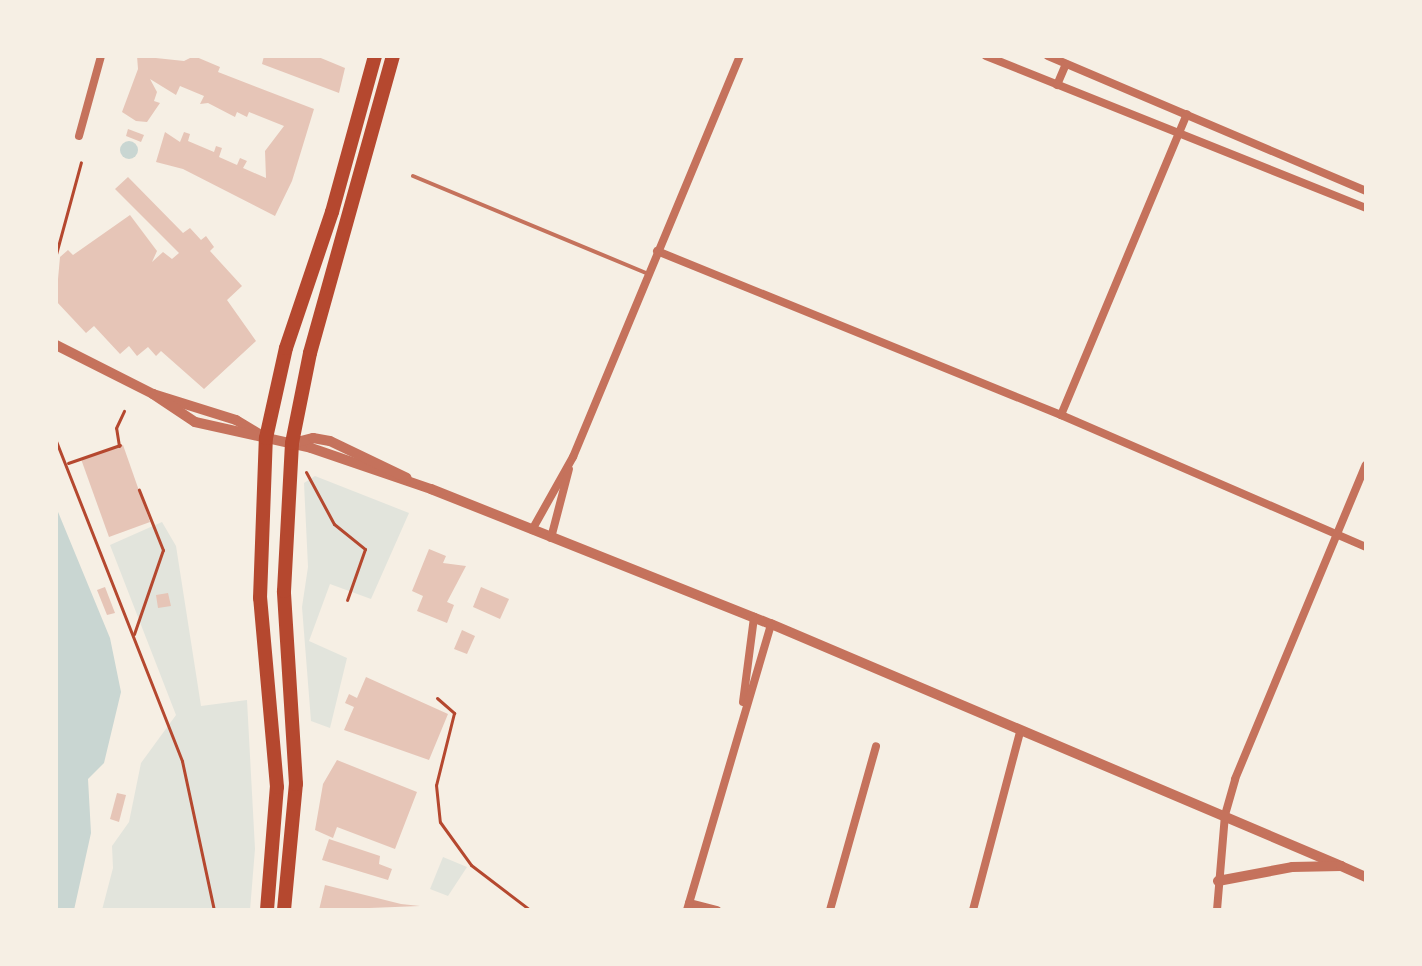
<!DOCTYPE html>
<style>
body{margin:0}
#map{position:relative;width:1422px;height:966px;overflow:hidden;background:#f6efe4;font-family:Helvetica,sans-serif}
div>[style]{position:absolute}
.green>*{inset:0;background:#e2e4dc}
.water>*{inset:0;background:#c9d6d2}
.round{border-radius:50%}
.building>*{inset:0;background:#e6c5b7}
.path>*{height:3px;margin:-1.5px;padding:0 1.5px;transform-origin:1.5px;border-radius:1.5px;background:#b5482f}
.service>*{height:4px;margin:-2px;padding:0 2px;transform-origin:2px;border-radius:2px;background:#c5725c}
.minor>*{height:8px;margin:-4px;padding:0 4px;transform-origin:4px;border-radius:4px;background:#c5725c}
.tertiary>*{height:10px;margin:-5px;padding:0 5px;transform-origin:5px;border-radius:5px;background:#c5725c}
.trunk>*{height:14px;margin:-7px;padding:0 7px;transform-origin:7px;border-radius:7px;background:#b5482f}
span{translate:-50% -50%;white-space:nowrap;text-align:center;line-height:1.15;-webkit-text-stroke:7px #f6efe4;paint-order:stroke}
.frame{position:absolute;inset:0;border:58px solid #f6efe4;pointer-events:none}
</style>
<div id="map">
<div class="green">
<div style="clip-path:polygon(315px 476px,409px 513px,371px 599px,330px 584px,309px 641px,347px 658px,330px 728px,311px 721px,302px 607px,308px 567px,304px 483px)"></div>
<div style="clip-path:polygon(162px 522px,176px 546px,201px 706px,247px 700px,255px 849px,250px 910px,102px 910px,113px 868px,112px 846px,129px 822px,141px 763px,176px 715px,110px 545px)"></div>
<div style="clip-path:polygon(443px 857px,467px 867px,448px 896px,430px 889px)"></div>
</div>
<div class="water">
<div class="round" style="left:120px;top:141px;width:18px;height:18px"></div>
<div style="clip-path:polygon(56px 507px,110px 638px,121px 692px,104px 763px,88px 779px,91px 833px,74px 910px,56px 910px)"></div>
</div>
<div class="building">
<div style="clip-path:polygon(137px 56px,184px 61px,194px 56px,220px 67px,218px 72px,314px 109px,292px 181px,275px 216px,183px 169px,156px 162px,165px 132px,180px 142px,184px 132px,190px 134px,188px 141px,214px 152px,216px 146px,222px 148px,219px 157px,237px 165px,240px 158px,247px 161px,243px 168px,266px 178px,265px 151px,284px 126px,249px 112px,247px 117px,237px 112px,235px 117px,208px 103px,200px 104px,204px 96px,180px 86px,176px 95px,150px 79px,157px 92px,154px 101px,160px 103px,147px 122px,136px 121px,122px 112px,138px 69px)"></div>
<div style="clip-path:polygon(264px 56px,316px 56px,345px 68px,339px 93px,262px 64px)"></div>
<div style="clip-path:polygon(128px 129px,144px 135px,141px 142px,126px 136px)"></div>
<div style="clip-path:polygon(128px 177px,183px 233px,190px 228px,201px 240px,206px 236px,214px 247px,210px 251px,242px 286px,227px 300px,256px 341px,204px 389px,161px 351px,156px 356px,148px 347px,137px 356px,129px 346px,120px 354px,94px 326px,86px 333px,56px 301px,60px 257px,68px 250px,73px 255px,130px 215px,157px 251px,152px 262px,163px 252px,172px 259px,179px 253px,115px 189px)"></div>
<div style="clip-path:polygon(123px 445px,150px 522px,109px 537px,81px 459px)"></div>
<div style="clip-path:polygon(429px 549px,446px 556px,443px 563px,466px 566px,447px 602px,454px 605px,447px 623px,417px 611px,423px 596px,412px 591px)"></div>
<div style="clip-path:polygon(105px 587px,115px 613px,107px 615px,97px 590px)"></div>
<div style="clip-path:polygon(481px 587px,509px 599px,500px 619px,473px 607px)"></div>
<div style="clip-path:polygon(168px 593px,171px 606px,158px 608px,156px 595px)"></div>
<div style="clip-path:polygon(462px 630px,475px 636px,467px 654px,454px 649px)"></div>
<div style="clip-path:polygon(366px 677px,448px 714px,429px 760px,344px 730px,354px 707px,345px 703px,349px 694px,357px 698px)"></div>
<div style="clip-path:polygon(337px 760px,417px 792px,395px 849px,337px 827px,333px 838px,315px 830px,323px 784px)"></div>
<div style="clip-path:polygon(117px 793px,126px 795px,119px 822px,110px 819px)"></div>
<div style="clip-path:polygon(329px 839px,380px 856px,379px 864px,392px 869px,388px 880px,322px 860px)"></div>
<div style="clip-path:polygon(325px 885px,401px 904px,420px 906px,319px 910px)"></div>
</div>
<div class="path">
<div style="left:56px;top:254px;width:95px;rotate:-74.8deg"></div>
<div style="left:56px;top:441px;width:344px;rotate:68.5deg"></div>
<div style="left:182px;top:761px;width:152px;rotate:77.9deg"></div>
<div style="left:119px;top:446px;width:18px;rotate:-99deg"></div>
<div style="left:116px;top:428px;width:19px;rotate:-65deg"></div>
<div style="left:68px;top:463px;width:55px;rotate:-19.1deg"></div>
<div style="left:306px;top:472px;width:59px;rotate:61.7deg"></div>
<div style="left:334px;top:524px;width:40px;rotate:39deg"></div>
<div style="left:365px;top:549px;width:54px;rotate:109.4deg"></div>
<div style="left:134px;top:634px;width:89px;rotate:-71deg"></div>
<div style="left:163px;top:550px;width:65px;rotate:-111.8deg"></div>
<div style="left:437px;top:698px;width:23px;rotate:41deg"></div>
<div style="left:454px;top:713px;width:74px;rotate:104deg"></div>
<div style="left:436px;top:785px;width:37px;rotate:84deg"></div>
<div style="left:440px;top:822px;width:53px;rotate:54.2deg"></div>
<div style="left:471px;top:865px;width:74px;rotate:37.3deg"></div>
</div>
<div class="service">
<div style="left:413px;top:176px;width:255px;rotate:22.6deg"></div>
</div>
<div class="minor">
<div style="left:986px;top:56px;width:409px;rotate:21.8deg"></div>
<div style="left:1048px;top:56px;width:345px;rotate:23deg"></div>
<div style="left:1057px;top:85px;width:23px;rotate:-67deg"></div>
<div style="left:79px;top:136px;width:83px;rotate:-74.6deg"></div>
<div style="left:657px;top:251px;width:436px;rotate:22.1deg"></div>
<div style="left:1061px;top:415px;width:332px;rotate:23.4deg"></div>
<div style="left:1061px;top:415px;width:326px;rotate:-67.3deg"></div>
<div style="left:532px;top:530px;width:84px;rotate:-60.7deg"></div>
<div style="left:573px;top:457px;width:434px;rotate:-67.4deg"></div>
<div style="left:551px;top:538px;width:71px;rotate:-75.4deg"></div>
<div style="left:743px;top:702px;width:86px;rotate:-82.6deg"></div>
<div style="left:689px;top:903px;width:29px;rotate:14deg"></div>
<div style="left:687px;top:910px;width:298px;rotate:-73.6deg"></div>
<div style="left:830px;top:910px;width:170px;rotate:-74.3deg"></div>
<div style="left:973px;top:910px;width:184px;rotate:-75.2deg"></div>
<div style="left:1217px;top:910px;width:95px;rotate:-85.2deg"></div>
<div style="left:1225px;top:815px;width:37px;rotate:-74deg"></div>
<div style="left:1235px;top:779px;width:340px;rotate:-67.4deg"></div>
</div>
<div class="tertiary">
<div style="left:56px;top:345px;width:109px;rotate:26.8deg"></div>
<div style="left:153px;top:394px;width:87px;rotate:17.4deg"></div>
<div style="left:236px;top:420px;width:29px;rotate:31deg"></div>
<div style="left:153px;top:394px;width:50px;rotate:33.7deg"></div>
<div style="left:195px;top:422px;width:119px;rotate:12.6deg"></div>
<div style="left:311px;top:448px;width:127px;rotate:18.9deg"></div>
<div style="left:431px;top:489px;width:366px;rotate:21.7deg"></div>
<div style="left:771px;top:624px;width:619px;rotate:23deg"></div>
<div style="left:293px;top:443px;width:21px;rotate:-14deg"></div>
<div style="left:313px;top:438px;width:17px;rotate:10deg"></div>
<div style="left:330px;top:441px;width:85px;rotate:25.7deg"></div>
<div style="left:1218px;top:881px;width:75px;rotate:-10.7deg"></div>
<div style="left:1292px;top:867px;width:49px;rotate:-1.2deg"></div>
<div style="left:1341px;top:866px;width:27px;rotate:24deg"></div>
</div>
<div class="trunk">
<div style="left:267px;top:910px;width:123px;rotate:-85.4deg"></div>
<div style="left:277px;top:787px;width:190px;rotate:-95.1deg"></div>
<div style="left:260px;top:598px;width:160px;rotate:-87.9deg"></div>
<div style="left:266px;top:438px;width:92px;rotate:-77.5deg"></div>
<div style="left:286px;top:348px;width:144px;rotate:-71.3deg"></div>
<div style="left:332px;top:212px;width:162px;rotate:-74.6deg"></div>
<div style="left:284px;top:910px;width:127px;rotate:-84.6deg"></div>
<div style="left:296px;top:784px;width:193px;rotate:-93.6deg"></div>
<div style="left:284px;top:591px;width:148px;rotate:-86.9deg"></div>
<div style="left:292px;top:443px;width:92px;rotate:-78.7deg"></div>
<div style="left:310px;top:353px;width:308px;rotate:-74.4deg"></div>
</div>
<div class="frame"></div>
</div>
